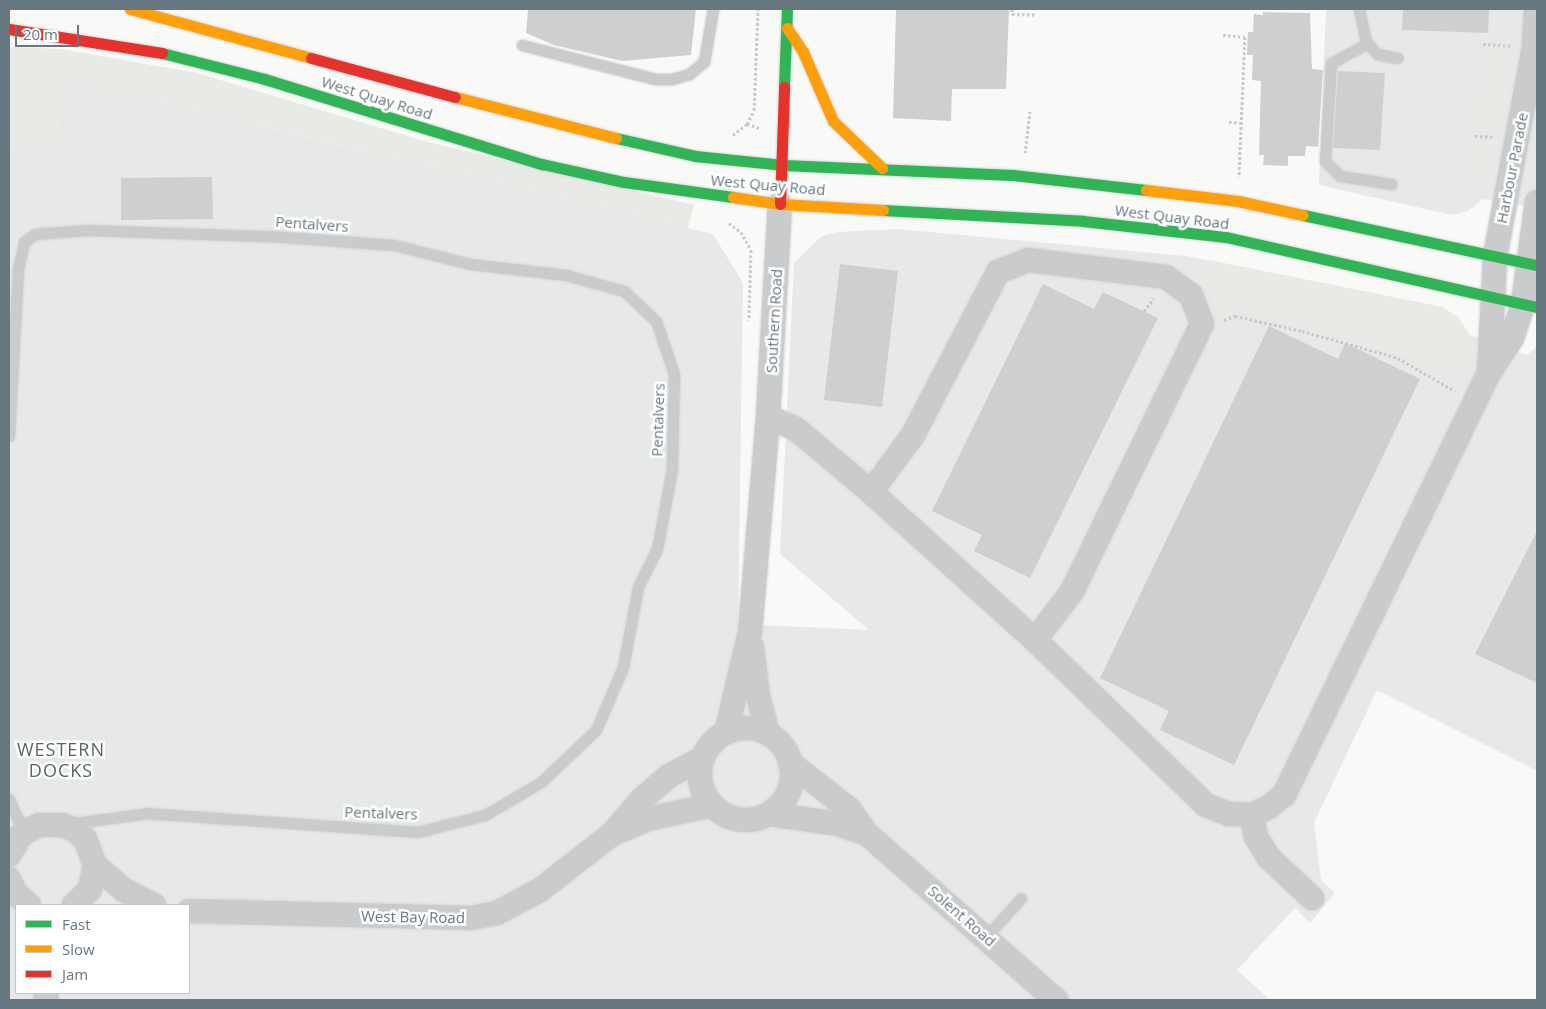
<!DOCTYPE html>
<style>
body{margin:0}
#map{position:relative;width:1546px;height:1009px;overflow:hidden;background:#f9f9f8;font-family:"Open Sans",sans-serif}
div>[style]{position:absolute}
.built>*{inset:0;background:#e7e9e8}
.green>*{inset:0;background:#e8eae6}
.building>*{inset:0;background:#ced0d0}
.path>*{height:3px;margin-top:-1.5px;transform-origin:0;background:repeating-linear-gradient(90deg,#c8c9ca 0 2.5px,transparent 0 5px)}
.roads{filter:drop-shadow(0 0 1px #d4d5d5) drop-shadow(0 0 1px #d4d5d5)}
.lane>*{height:11px;margin:-5.5px;padding:0 5.5px;transform-origin:5.5px;border-radius:5.5px;background:#cacbcc}
.street>*{height:24px;margin:-12px;padding:0 12px;transform-origin:12px;border-radius:12px;background:#cacbcc}
.street>.ring{margin:-12px;padding:0;box-sizing:content-box;background:none;border:24px solid #cacbcc;border-radius:50%}
.fast>*{height:11px;margin:-5.5px;padding:0 5.5px;transform-origin:5.5px;border-radius:5.5px;background:#30b455}
.slow>*{height:11px;margin:-5.5px;padding:0 5.5px;transform-origin:5.5px;border-radius:5.5px;background:#ff9f0a}
.jam>*{height:11px;margin:-5.5px;padding:0 5.5px;transform-origin:5.5px;border-radius:5.5px;background:#e5322d}
span{translate:-50% -50%;white-space:nowrap;text-align:center;line-height:1.15;-webkit-text-stroke:5px #fff;paint-order:stroke}
.street-label{font-size:15px;color:#67777f}
.quarter-label{font-size:18px;color:#59656b;letter-spacing:1px}
.frame{position:absolute;inset:0;border:10px solid #67777f;pointer-events:none}
.legend{position:absolute;left:15px;top:904px;width:175px;height:90px;box-sizing:border-box;background:#fff;border:1px solid #c2c9cc;margin:0;padding:6px 9px;list-style:none;font-size:15px;color:#67777f}
.legend li{display:flex;align-items:center;gap:10px;height:25px}
.legend b{width:25px;border:1px solid #c2c9cc}
.scale{position:absolute;left:15px;top:25px;width:64px;height:22px;box-sizing:border-box;border:2px solid #67777f;border-top:0;padding-left:6px;font-size:15px;line-height:18px;white-space:nowrap;color:#67777f;-webkit-text-stroke:4px #fff;paint-order:stroke}
</style>
<div id="map">
<div class="built">
<div style="clip-path:polygon(1326px 9px,1537px 9px,1537px 208px,1483px 199px,1468px 211px,1452px 215px,1319px 185px)"></div>
<div style="clip-path:polygon(evenodd,61px 79px,713px 234px,743px 283px,738px 624px,869px 630px,780px 554px,794px 263px,822px 236px,838px 232px,897px 229px,1186px 256px,1442px 307px,1458px 317px,1470px 335px,1527px 355px,1537px 346px,1537px 771px,1377px 690px,1314px 823px,1321px 880px,1335px 893px,1310px 923px,1295px 908px,1237px 970px,1270px 1000px,9px 1000px,9px 152px,56px 146px,61px 79px,16px 905px,189px 905px,189px 993px,16px 993px,16px 905px)"></div>
</div>
<div class="green">
<div style="clip-path:polygon(9px 47px,61px 49px,197px 73px,424px 141px,694px 205px,688px 228px,61px 79px,56px 146px,9px 152px)"></div>
<div style="clip-path:polygon(1482px 49px,1514px 50px,1499px 134px,1476px 133px)"></div>
<div style="clip-path:polygon(1475px 140px,1498px 141px,1492px 178px,1472px 175px)"></div>
<div style="clip-path:polygon(1209px 260px,1442px 307px,1458px 317px,1470px 335px,1469px 354px,1461px 380px,1398px 354px,1304px 327px,1235px 311px,1220px 315px,1205px 285px)"></div>
</div>
<div class="building">
<div style="clip-path:polygon(528px 9px,696px 9px,691px 55px,622px 61px,554px 45px,526px 33px)"></div>
<div style="clip-path:polygon(896px 9px,1009px 9px,1006px 89px,952px 89px,951px 121px,893px 118px)"></div>
<div style="clip-path:polygon(1403px 9px,1489px 9px,1488px 33px,1402px 30px)"></div>
<div style="clip-path:polygon(1263px 12px,1310px 13px,1312px 69px,1323px 70px,1318px 147px,1306px 146px,1305px 156px,1288px 156px,1288px 166px,1263px 165px,1264px 155px,1259px 155px,1261px 81px,1252px 80px,1253px 55px,1247px 55px,1248px 32px,1253px 32px,1254px 14px,1263px 15px)"></div>
<div style="clip-path:polygon(1338px 71px,1385px 73px,1380px 150px,1333px 148px)"></div>
<div style="clip-path:polygon(212px 177px,213px 219px,121px 220px,121px 178px)"></div>
<div style="clip-path:polygon(840px 264px,898px 271px,882px 407px,824px 400px)"></div>
<div style="clip-path:polygon(1043px 284px,1094px 309px,1103px 292px,1158px 318px,1030px 578px,974px 551px,982px 535px,932px 511px)"></div>
<div style="clip-path:polygon(1269px 326px,1338px 359px,1345px 343px,1420px 379px,1234px 765px,1160px 730px,1169px 711px,1100px 678px)"></div>
<div style="clip-path:polygon(1537px 531px,1537px 683px,1475px 654px)"></div>
</div>
<div class="path">
<div style="left:1012px;top:9px;width:5px;rotate:90deg"></div>
<div style="left:1012px;top:14px;width:25px;rotate:2deg"></div>
<div style="left:1223px;top:35px;width:22px;rotate:5deg"></div>
<div style="left:1245px;top:37px;width:140px;rotate:92.5deg"></div>
<div style="left:1483px;top:44px;width:29px;rotate:4deg"></div>
<div style="left:1229px;top:122px;width:12px;rotate:5deg"></div>
<div style="left:747px;top:124px;width:14px;rotate:17deg"></div>
<div style="left:733px;top:135px;width:18px;rotate:-38deg"></div>
<div style="left:747px;top:124px;width:16px;rotate:-63deg"></div>
<div style="left:754px;top:110px;width:101px;rotate:-87.7deg"></div>
<div style="left:1475px;top:136px;width:20px;rotate:3deg"></div>
<div style="left:1025px;top:153px;width:42px;rotate:-83.2deg"></div>
<div style="left:729px;top:223px;width:15px;rotate:37deg"></div>
<div style="left:741px;top:232px;width:21px;rotate:61deg"></div>
<div style="left:751px;top:250px;width:70px;rotate:91.6deg"></div>
<div style="left:1144px;top:311px;width:16px;rotate:-52deg"></div>
<div style="left:1224px;top:320px;width:12px;rotate:-20deg"></div>
<div style="left:1235px;top:316px;width:69px;rotate:12.6deg"></div>
<div style="left:1302px;top:331px;width:100px;rotate:15.7deg"></div>
<div style="left:1398px;top:358px;width:66px;rotate:30.1deg"></div>
</div>
<div class="roads">
<div class="lane">
<div style="left:1359px;top:9px;width:33px;rotate:78deg"></div>
<div style="left:1366px;top:41px;width:17px;rotate:50deg"></div>
<div style="left:1377px;top:54px;width:21px;rotate:11deg"></div>
<div style="left:1368px;top:43px;width:42px;rotate:151.6deg"></div>
<div style="left:1331px;top:63px;width:98px;rotate:93.5deg"></div>
<div style="left:1325px;top:161px;width:21px;rotate:45deg"></div>
<div style="left:1340px;top:176px;width:52px;rotate:8.9deg"></div>
<div style="left:522px;top:45px;width:137px;rotate:14.3deg"></div>
<div style="left:655px;top:79px;width:17px"></div>
<div style="left:672px;top:79px;width:18px;rotate:-16deg"></div>
<div style="left:689px;top:74px;width:19px;rotate:-39deg"></div>
<div style="left:704px;top:62px;width:54px;rotate:-80.4deg"></div>
<div style="left:9px;top:436px;width:167px;rotate:-86.9deg"></div>
<div style="left:18px;top:269px;width:28px;rotate:-77deg"></div>
<div style="left:24px;top:242px;width:14px;rotate:-36deg"></div>
<div style="left:35px;top:234px;width:52px;rotate:-4.4deg"></div>
<div style="left:87px;top:230px;width:196px;rotate:2deg"></div>
<div style="left:283px;top:237px;width:111px;rotate:4.1deg"></div>
<div style="left:394px;top:245px;width:78px;rotate:14deg"></div>
<div style="left:470px;top:264px;width:97px;rotate:6.5deg"></div>
<div style="left:566px;top:275px;width:60px;rotate:15.4deg"></div>
<div style="left:624px;top:291px;width:44px;rotate:43.2deg"></div>
<div style="left:656px;top:321px;width:56px;rotate:71.2deg"></div>
<div style="left:674px;top:374px;width:95px;rotate:91.2deg"></div>
<div style="left:672px;top:469px;width:81px;rotate:100.6deg"></div>
<div style="left:657px;top:549px;width:42px;rotate:116.6deg"></div>
<div style="left:638px;top:587px;width:81px;rotate:100.6deg"></div>
<div style="left:623px;top:667px;width:69px;rotate:113.2deg"></div>
<div style="left:596px;top:730px;width:76px;rotate:136.6deg"></div>
<div style="left:541px;top:782px;width:65px;rotate:149.5deg"></div>
<div style="left:485px;top:815px;width:69px;rotate:165.8deg"></div>
<div style="left:418px;top:832px;width:270px;rotate:-176deg"></div>
<div style="left:149px;top:813px;width:82px;rotate:172.3deg"></div>
<div style="left:9px;top:799px;width:21px;rotate:67deg"></div>
<div style="left:17px;top:818px;width:16px;rotate:45deg"></div>
<div style="left:986px;top:937px;width:52px;rotate:-48.1deg"></div>
</div>
<div class="street">
<div style="left:1489px;top:373px;width:116px;rotate:-87deg"></div>
<div style="left:1495px;top:257px;width:214px;rotate:-79.5deg"></div>
<div style="left:1534px;top:47px;width:38px;rotate:-87deg"></div>
<div style="left:768px;top:417px;width:30px;rotate:23deg"></div>
<div style="left:796px;top:429px;width:98px;rotate:40deg"></div>
<div style="left:871px;top:492px;width:221px;rotate:42.1deg"></div>
<div style="left:1035px;top:640px;width:238px;rotate:44deg"></div>
<div style="left:1206px;top:805px;width:24px;rotate:22deg"></div>
<div style="left:1228px;top:814px;width:24px;rotate:2deg"></div>
<div style="left:1252px;top:815px;width:19px;rotate:-25deg"></div>
<div style="left:1269px;top:807px;width:19px;rotate:-39deg"></div>
<div style="left:1284px;top:795px;width:469px;rotate:-64.1deg"></div>
<div style="left:1489px;top:373px;width:42px;rotate:-56.7deg"></div>
<div style="left:1512px;top:338px;width:36px;rotate:-72deg"></div>
<div style="left:1523px;top:304px;width:103px;rotate:-82.2deg"></div>
<div style="left:871px;top:492px;width:71px;rotate:-53.6deg"></div>
<div style="left:913px;top:435px;width:184px;rotate:-62.5deg"></div>
<div style="left:998px;top:272px;width:32px;rotate:-22deg"></div>
<div style="left:1028px;top:260px;width:139px;rotate:7deg"></div>
<div style="left:1166px;top:277px;width:31px;rotate:36deg"></div>
<div style="left:1191px;top:295px;width:31px;rotate:69deg"></div>
<div style="left:1202px;top:324px;width:296px;rotate:115.9deg"></div>
<div style="left:1073px;top:590px;width:63px;rotate:127.2deg"></div>
<div style="left:752px;top:647px;width:49px;rotate:83deg"></div>
<div style="left:758px;top:696px;width:39px;rotate:75deg"></div>
<div class="ring" style="left:700px;top:728px;width:68px;height:68px"></div>
<div style="left:726px;top:733px;width:104px;rotate:-76.6deg"></div>
<div style="left:750px;top:632px;width:216px;rotate:-85.2deg"></div>
<div style="left:768px;top:417px;width:213px;rotate:-86.8deg"></div>
<div style="left:790px;top:763px;width:75px;rotate:37.9deg"></div>
<div style="left:849px;top:809px;width:31px;rotate:54deg"></div>
<div style="left:867px;top:834px;width:252px;rotate:41.3deg"></div>
<div style="left:769px;top:814px;width:70px;rotate:8.2deg"></div>
<div style="left:838px;top:824px;width:31px;rotate:19deg"></div>
<div style="left:1252px;top:815px;width:22px;rotate:80deg"></div>
<div style="left:1256px;top:837px;width:25px;rotate:58deg"></div>
<div style="left:1269px;top:858px;width:59px;rotate:42.9deg"></div>
<div style="left:615px;top:833px;width:36px;rotate:-23deg"></div>
<div style="left:648px;top:819px;width:66px;rotate:-12.3deg"></div>
<div style="left:9px;top:855px;width:23px;rotate:-59deg"></div>
<div style="left:21px;top:835px;width:21px;rotate:-29deg"></div>
<div style="left:39px;top:825px;width:23px"></div>
<div style="left:62px;top:825px;width:14px;rotate:21deg"></div>
<div style="left:75px;top:830px;width:13px;rotate:42deg"></div>
<div style="left:85px;top:839px;width:28px;rotate:69deg"></div>
<div style="left:95px;top:865px;width:25px;rotate:102deg"></div>
<div style="left:90px;top:889px;width:23px;rotate:135deg"></div>
<div style="left:95px;top:865px;width:38px;rotate:41deg"></div>
<div style="left:124px;top:890px;width:34px;rotate:27deg"></div>
<div style="left:9px;top:879px;width:17px;rotate:65deg"></div>
<div style="left:16px;top:894px;width:17px;rotate:40deg"></div>
<div style="left:189px;top:911px;width:282px;rotate:1.4deg"></div>
<div style="left:471px;top:918px;width:26px;rotate:-11deg"></div>
<div style="left:497px;top:913px;width:49px;rotate:-28.1deg"></div>
<div style="left:540px;top:890px;width:90px;rotate:-37.8deg"></div>
<div style="left:611px;top:835px;width:46px;rotate:-49.4deg"></div>
<div style="left:641px;top:800px;width:37px;rotate:-41deg"></div>
<div style="left:669px;top:776px;width:38px;rotate:-28deg"></div>
<div style="left:45px;top:993px;width:7px;rotate:74deg"></div>
</div>
<div class="fast">
<div style="left:162px;top:53px;width:106px;rotate:14.2deg"></div>
<div style="left:265px;top:79px;width:290px;rotate:17.1deg"></div>
<div style="left:542px;top:164px;width:84px;rotate:12.4deg"></div>
<div style="left:624px;top:182px;width:110px;rotate:7.8deg"></div>
<div style="left:784px;top:87px;width:78px;rotate:-87.8deg"></div>
<div style="left:616px;top:138px;width:81px;rotate:12.8deg"></div>
<div style="left:695px;top:156px;width:88px;rotate:5.8deg"></div>
<div style="left:783px;top:165px;width:230px;rotate:2.5deg"></div>
<div style="left:1013px;top:175px;width:134px;rotate:6.4deg"></div>
<div style="left:883px;top:210px;width:200px;rotate:3.1deg"></div>
<div style="left:1083px;top:221px;width:144px;rotate:6.4deg"></div>
<div style="left:1226px;top:237px;width:319px;rotate:12.7deg"></div>
<div style="left:1303px;top:215px;width:239px;rotate:12.1deg"></div>
</div>
<div class="slow">
<div style="left:130px;top:9px;width:188px;rotate:15.1deg"></div>
<div style="left:787px;top:28px;width:29px;rotate:56deg"></div>
<div style="left:803px;top:52px;width:75px;rotate:66.5deg"></div>
<div style="left:833px;top:121px;width:68px;rotate:43.8deg"></div>
<div style="left:455px;top:97px;width:166px;rotate:14.3deg"></div>
<div style="left:1146px;top:190px;width:93px;rotate:6.8deg"></div>
<div style="left:1238px;top:201px;width:66px;rotate:12.2deg"></div>
<div style="left:733px;top:197px;width:48px;rotate:8.5deg"></div>
<div style="left:780px;top:204px;width:103px;rotate:3.3deg"></div>
</div>
<div class="jam">
<div style="left:9px;top:29px;width:155px;rotate:8.9deg"></div>
<div style="left:311px;top:58px;width:149px;rotate:15.2deg"></div>
<div style="left:780px;top:204px;width:117px;rotate:-88deg"></div>
</div>
</div>
<div class="street-label">
<span style="left:377px;top:98px;rotate:17deg">West Quay Road</span>
<span style="left:1512px;top:168px;rotate:-79deg">Harbour Parade</span>
<span style="left:768px;top:185px;rotate:5deg">West Quay Road</span>
<span style="left:1172px;top:217px;rotate:7deg">West Quay Road</span>
<span style="left:312px;top:224px;rotate:4deg">Pentalvers</span>
<span style="left:774px;top:321px;rotate:-87deg">Southern Road</span>
<span style="left:658px;top:420px;rotate:-88deg">Pentalvers</span>
<span style="left:381px;top:813px;rotate:2deg">Pentalvers</span>
<span style="left:962px;top:916px;rotate:41deg">Solent Road</span>
<span style="left:413px;top:917px;rotate:1deg">West Bay Road</span>
</div>
<div class="quarter-label">
<span style="left:61px;top:760px">WESTERN<br>DOCKS</span>
</div>
<div class="frame"></div>
<ul class="legend">
<li><b style="height:6px;background:#30b455"></b>Fast</li>
<li><b style="height:6px;background:#ff9f0a"></b>Slow</li>
<li><b style="height:6px;background:#e5322d"></b>Jam</li>
</ul>
<div class="scale">20 m</div>
</div>
